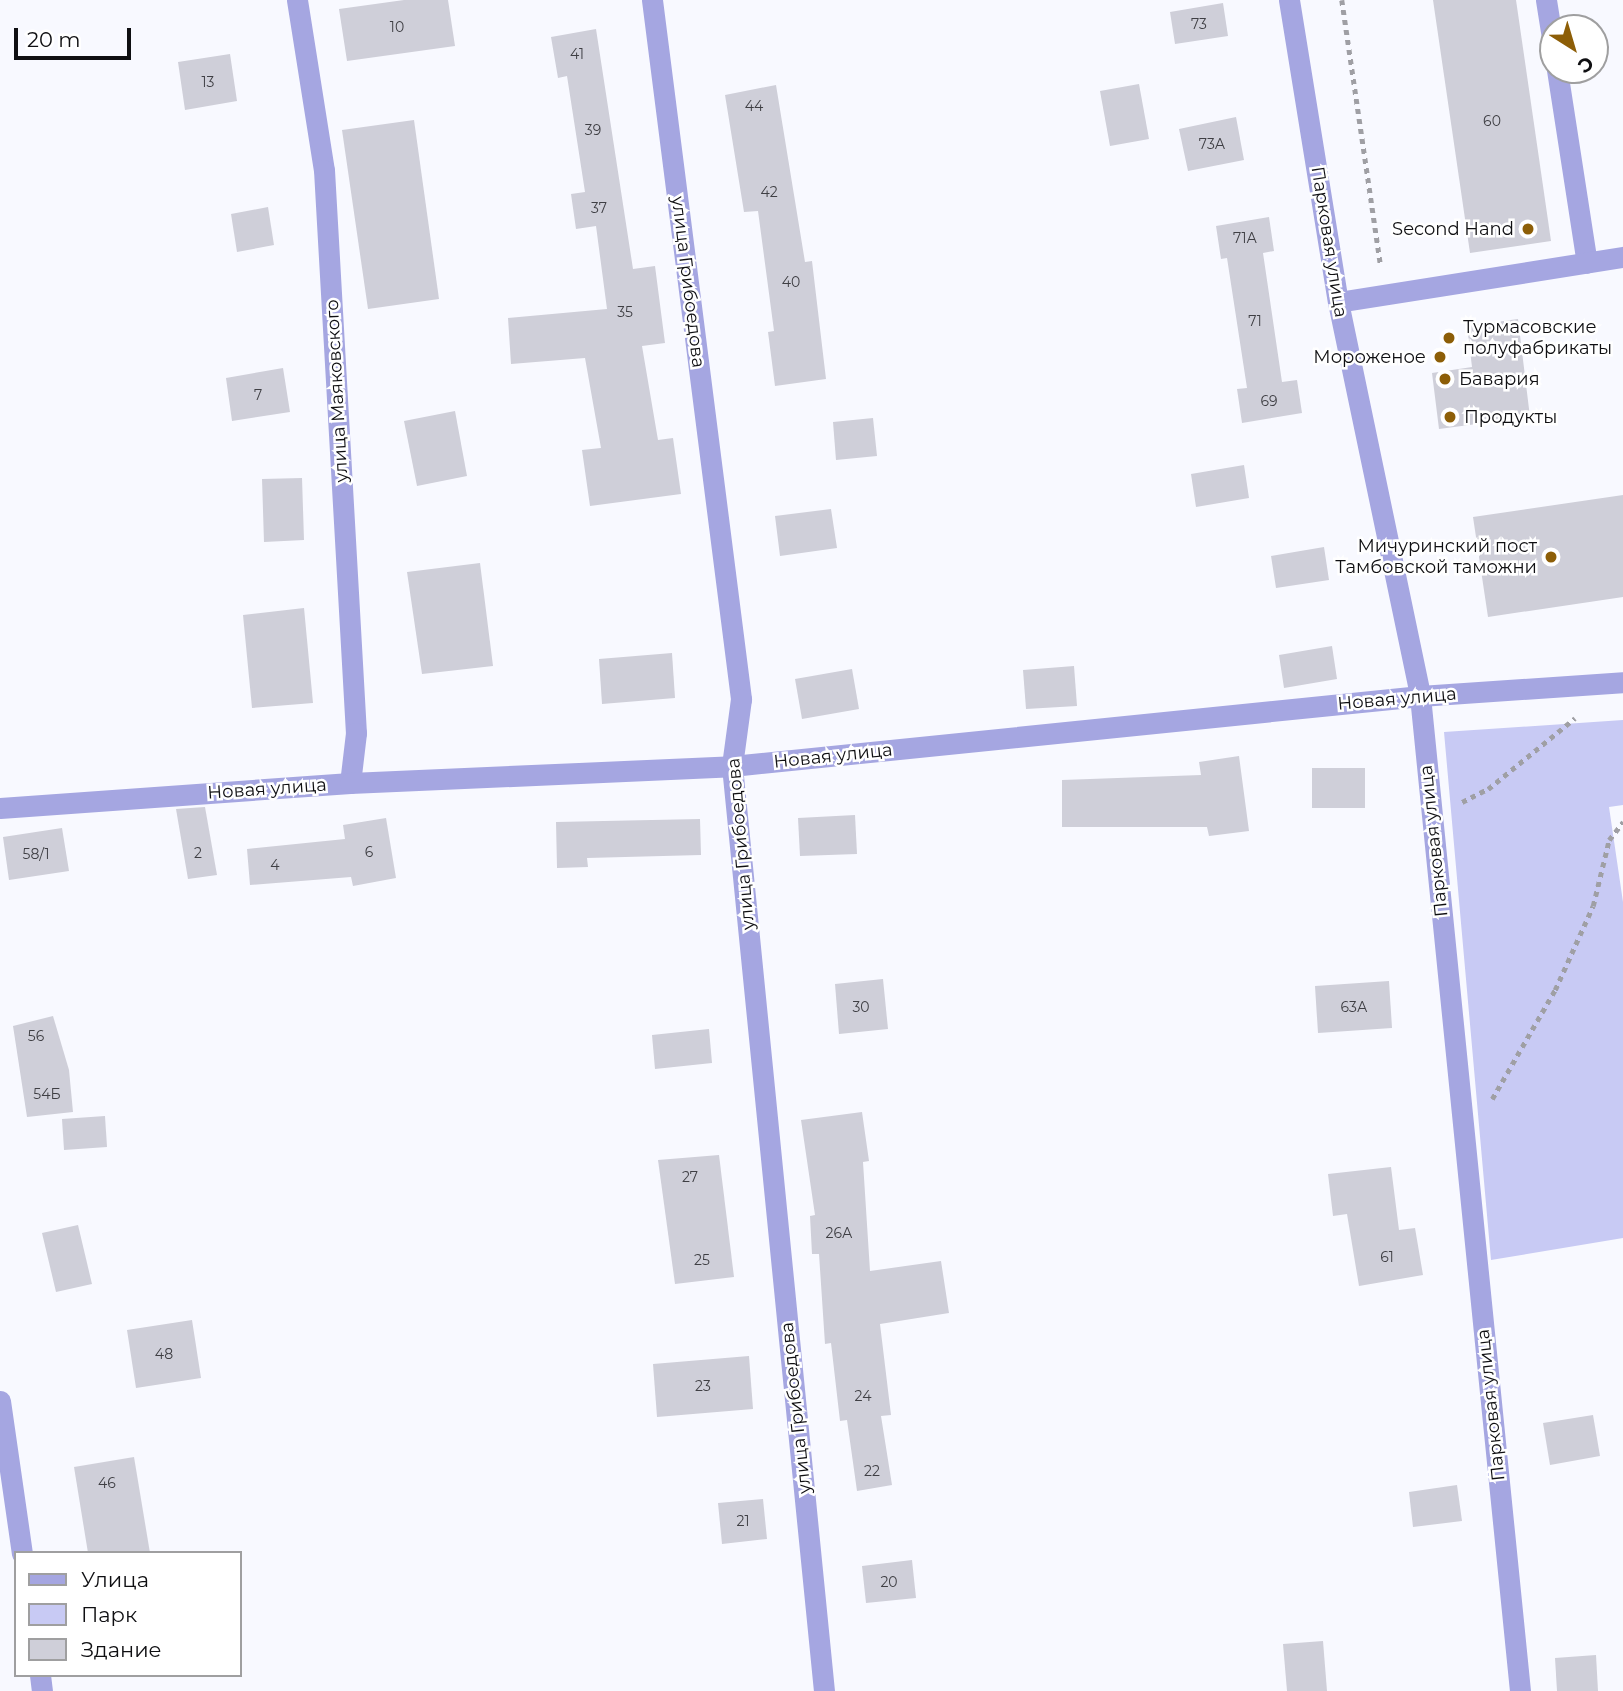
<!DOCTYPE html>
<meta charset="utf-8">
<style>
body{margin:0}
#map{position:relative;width:1623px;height:1691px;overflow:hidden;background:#f8f9ff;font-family:Montserrat,sans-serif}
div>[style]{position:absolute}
.green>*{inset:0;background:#c8caf4}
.building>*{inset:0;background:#cfcfd9}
.path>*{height:4.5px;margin-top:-2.25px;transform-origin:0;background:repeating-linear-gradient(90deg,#9f9fa4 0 5px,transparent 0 10px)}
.minor>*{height:21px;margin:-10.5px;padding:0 10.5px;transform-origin:10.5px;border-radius:10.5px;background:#a5a6e1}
.dots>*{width:19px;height:19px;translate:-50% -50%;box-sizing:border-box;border:4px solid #fff;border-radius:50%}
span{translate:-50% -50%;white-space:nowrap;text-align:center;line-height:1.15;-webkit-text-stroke:5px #fff;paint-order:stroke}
.number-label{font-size:14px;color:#3f3f44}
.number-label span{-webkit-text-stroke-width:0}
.poi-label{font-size:18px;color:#0f0f12}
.right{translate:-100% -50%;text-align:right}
.left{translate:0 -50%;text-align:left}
.street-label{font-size:18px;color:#0f0f12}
.legend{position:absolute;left:14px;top:1551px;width:228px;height:126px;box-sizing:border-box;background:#fff;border:2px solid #9f9fa0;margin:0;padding:9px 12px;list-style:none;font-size:21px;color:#0f0f12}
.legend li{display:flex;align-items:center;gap:14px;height:35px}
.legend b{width:35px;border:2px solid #9f9fa0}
.north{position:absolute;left:1539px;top:14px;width:70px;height:70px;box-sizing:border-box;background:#fff;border:2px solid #9f9fa0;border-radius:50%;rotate:143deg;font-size:19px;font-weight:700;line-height:28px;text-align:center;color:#0f0f12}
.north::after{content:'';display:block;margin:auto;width:24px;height:32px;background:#8d5e07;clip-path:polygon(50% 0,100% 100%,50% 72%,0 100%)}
.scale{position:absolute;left:14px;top:28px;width:117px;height:32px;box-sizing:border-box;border:4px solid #0f0f12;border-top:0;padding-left:9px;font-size:21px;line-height:24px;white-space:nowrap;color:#0f0f12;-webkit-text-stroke:5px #fff;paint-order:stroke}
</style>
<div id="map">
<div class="green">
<div style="clip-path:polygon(1623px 720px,1623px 805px,1609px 807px,1623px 902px,1623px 1238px,1491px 1260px,1444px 732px)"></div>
</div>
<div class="building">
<div style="clip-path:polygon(404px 0,448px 0,455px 46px,347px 61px,339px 9px)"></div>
<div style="clip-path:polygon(1433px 0,1516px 0,1551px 241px,1470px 253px)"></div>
<div style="clip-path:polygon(1223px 3px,1228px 36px,1175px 44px,1170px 12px)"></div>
<div style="clip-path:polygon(596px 29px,633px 269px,655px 266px,665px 343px,642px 346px,658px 440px,673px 438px,681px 494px,590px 506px,582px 450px,601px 448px,585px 358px,511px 364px,508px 318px,607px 309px,596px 226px,576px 229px,571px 194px,585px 192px,567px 76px,558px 78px,551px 37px)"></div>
<div style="clip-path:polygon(230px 54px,237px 101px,185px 110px,178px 62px)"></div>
<div style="clip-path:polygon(1139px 84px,1149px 139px,1110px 146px,1100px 91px)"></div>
<div style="clip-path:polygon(776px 85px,805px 262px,812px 261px,826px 379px,775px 386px,768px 332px,774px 331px,758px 211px,744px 212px,725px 95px)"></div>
<div style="clip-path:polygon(1236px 117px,1244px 160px,1188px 171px,1179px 129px)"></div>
<div style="clip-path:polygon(414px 120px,439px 299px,368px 309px,342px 130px)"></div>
<div style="clip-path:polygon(268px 207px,274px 245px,237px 252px,231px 214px)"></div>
<div style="clip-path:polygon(1269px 217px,1274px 251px,1263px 253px,1282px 382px,1297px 380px,1302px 413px,1242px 423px,1237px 389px,1247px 388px,1227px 258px,1221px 259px,1216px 226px)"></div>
<div style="clip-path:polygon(1518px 319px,1530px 417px,1439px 429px,1432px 373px,1472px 367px,1467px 326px)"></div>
<div style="clip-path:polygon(283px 368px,290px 412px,232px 421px,226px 378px)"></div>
<div style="clip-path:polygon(455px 411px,467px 476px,417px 486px,404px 421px)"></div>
<div style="clip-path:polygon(873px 418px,877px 456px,836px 460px,833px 422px)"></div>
<div style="clip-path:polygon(1244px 465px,1249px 498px,1196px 507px,1191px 474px)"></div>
<div style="clip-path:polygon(302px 478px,304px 540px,264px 542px,262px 479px)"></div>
<div style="clip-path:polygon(1623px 495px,1623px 597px,1488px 617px,1473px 517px)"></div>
<div style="clip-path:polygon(831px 509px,837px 548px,780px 556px,775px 516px)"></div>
<div style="clip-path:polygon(1324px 547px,1329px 580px,1276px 588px,1271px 556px)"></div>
<div style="clip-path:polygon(480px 563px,493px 666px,422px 674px,407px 572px)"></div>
<div style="clip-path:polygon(304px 608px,313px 703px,252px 708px,243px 615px)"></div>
<div style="clip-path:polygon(1332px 646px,1337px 679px,1284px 688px,1279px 655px)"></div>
<div style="clip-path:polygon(672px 653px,675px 698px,602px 704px,599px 659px)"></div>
<div style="clip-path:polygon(1074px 666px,1077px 706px,1026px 709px,1023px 670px)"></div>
<div style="clip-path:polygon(852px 669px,859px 709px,802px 719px,795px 679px)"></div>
<div style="clip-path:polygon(1239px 756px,1249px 831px,1209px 836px,1207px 827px,1062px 827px,1062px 780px,1201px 775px,1199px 762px)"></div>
<div style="clip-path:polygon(1312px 768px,1365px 768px,1365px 808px,1312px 808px)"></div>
<div style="clip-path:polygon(205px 807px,217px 875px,188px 879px,176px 809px)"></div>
<div style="clip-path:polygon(855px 815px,857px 854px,800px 856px,798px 818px)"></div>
<div style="clip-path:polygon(386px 818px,396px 878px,353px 886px,351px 877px,250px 885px,247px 849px,345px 839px,343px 825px)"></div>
<div style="clip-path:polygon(700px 819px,701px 855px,587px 858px,588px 867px,557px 868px,556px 822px)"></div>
<div style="clip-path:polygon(62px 828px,69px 871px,9px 880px,3px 837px)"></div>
<div style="clip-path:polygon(883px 979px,888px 1029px,839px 1034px,835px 984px)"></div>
<div style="clip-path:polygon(1389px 981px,1392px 1028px,1318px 1033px,1315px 986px)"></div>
<div style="clip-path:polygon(53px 1016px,69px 1070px,73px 1112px,27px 1117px,13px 1026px)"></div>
<div style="clip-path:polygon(709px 1029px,712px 1063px,655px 1069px,652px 1035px)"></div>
<div style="clip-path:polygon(862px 1112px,869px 1161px,863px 1162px,870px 1271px,941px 1261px,949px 1313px,880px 1324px,891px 1415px,881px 1416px,892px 1485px,857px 1491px,847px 1420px,840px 1421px,831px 1343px,825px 1344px,819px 1254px,812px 1254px,810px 1216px,815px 1215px,801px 1120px)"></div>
<div style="clip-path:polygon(105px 1116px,107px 1147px,64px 1150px,62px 1119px)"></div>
<div style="clip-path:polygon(719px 1155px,734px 1277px,675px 1284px,658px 1160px)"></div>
<div style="clip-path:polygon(1391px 1167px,1399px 1230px,1415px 1228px,1423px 1275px,1359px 1286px,1347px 1214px,1333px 1216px,1328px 1174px)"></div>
<div style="clip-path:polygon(78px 1225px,92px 1284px,56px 1292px,42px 1233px)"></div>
<div style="clip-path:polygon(192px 1320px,201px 1378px,136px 1388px,127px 1330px)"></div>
<div style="clip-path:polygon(749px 1356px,753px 1409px,657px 1417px,653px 1364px)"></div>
<div style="clip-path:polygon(1593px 1415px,1600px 1456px,1550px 1465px,1543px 1423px)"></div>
<div style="clip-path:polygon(134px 1457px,150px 1553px,88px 1553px,74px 1467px)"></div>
<div style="clip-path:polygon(1457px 1485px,1462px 1521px,1413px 1527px,1409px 1492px)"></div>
<div style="clip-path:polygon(763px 1499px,767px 1539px,722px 1544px,718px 1503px)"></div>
<div style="clip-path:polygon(912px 1560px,916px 1598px,866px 1603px,862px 1566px)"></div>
<div style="clip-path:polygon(1323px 1641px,1327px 1691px,1287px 1691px,1283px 1644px)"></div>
<div style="clip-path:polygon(1596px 1655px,1598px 1691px,1557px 1691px,1555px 1658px)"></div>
</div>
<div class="path">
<div style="left:1342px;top:0;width:269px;rotate:81.7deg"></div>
<div style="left:1462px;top:802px;width:29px;rotate:-27deg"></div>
<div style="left:1488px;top:789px;width:112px;rotate:-39.2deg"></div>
<div style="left:1492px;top:1099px;width:126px;rotate:-60deg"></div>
<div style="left:1555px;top:990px;width:92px;rotate:-65.7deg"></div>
<div style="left:1593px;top:906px;width:68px;rotate:-76.4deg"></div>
<div style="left:1609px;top:840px;width:23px;rotate:-52deg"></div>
</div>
<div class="minor">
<div style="left:297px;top:0;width:172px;rotate:81deg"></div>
<div style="left:324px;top:170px;width:564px;rotate:86.75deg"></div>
<div style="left:356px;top:733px;width:50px;rotate:96.8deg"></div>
<div style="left:652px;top:0;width:705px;rotate:82.74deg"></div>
<div style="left:741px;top:699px;width:68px;rotate:97.7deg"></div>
<div style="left:732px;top:766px;width:930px;rotate:84.32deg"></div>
<div style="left:1289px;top:0;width:306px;rotate:80.8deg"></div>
<div style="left:1338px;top:302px;width:402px;rotate:78.2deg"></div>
<div style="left:1420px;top:696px;width:1000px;rotate:84.26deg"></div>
<div style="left:1546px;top:0;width:45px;rotate:81deg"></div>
<div style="left:1557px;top:70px;width:195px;rotate:81.2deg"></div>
<div style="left:1338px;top:302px;width:289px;rotate:-9deg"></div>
<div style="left:0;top:808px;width:351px;rotate:-4.1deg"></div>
<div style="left:350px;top:783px;width:382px;rotate:-2.5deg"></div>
<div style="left:732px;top:766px;width:692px;rotate:-5.81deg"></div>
<div style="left:1420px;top:696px;width:203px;rotate:-3.9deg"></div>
<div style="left:0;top:1401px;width:154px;rotate:81.8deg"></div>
<div style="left:40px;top:1675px;width:16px;rotate:83deg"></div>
</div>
<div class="dots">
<div style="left:1528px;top:229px;background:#8d5e07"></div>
<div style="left:1449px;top:338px;background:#8d5e07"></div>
<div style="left:1440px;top:357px;background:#8d5e07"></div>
<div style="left:1445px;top:379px;background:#8d5e07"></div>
<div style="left:1450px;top:417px;background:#8d5e07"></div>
<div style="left:1551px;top:557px;background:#8d5e07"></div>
</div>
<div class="number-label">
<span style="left:1199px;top:24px">73</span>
<span style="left:397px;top:27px">10</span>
<span style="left:577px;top:54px">41</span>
<span style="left:208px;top:82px">13</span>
<span style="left:754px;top:106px">44</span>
<span style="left:1492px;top:121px">60</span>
<span style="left:593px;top:130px">39</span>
<span style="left:1212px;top:144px">73А</span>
<span style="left:769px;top:192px">42</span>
<span style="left:599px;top:208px">37</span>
<span style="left:1245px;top:238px">71А</span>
<span style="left:791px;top:282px">40</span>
<span style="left:625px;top:312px">35</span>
<span style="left:1255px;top:321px">71</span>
<span style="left:258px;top:395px">7</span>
<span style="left:1269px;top:401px">69</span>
<span style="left:369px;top:852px">6</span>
<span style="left:198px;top:853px">2</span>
<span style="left:36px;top:854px">58/1</span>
<span style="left:275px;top:865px">4</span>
<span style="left:861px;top:1007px">30</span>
<span style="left:1354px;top:1007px">63А</span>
<span style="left:36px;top:1036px">56</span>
<span style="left:47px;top:1094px">54Б</span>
<span style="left:690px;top:1177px">27</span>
<span style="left:839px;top:1233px">26А</span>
<span style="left:1387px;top:1257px">61</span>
<span style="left:702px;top:1260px">25</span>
<span style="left:164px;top:1354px">48</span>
<span style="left:703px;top:1386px">23</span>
<span style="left:863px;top:1396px">24</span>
<span style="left:872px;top:1471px">22</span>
<span style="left:107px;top:1483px">46</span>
<span style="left:743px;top:1521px">21</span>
<span style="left:889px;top:1582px">20</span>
</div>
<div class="poi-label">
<span class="right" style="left:1514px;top:229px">Second Hand</span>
<span class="left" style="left:1463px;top:338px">Турмасовские<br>полуфабрикаты</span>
<span class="right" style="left:1426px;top:357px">Мороженое</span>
<span class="left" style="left:1459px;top:379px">Бавария</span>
<span class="left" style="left:1464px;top:417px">Продукты</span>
<span class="right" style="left:1537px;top:557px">Мичуринский пост<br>Тамбовской таможни</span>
</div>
<div class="street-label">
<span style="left:1329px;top:242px;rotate:81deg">Парковая улица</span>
<span style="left:688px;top:282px;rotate:83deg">улица Грибоедова</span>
<span style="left:337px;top:391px;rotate:-93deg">улица Маяковского</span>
<span style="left:1397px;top:699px;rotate:-5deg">Новая улица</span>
<span style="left:833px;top:756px;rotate:-6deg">Новая улица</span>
<span style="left:267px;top:789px;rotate:-4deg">Новая улица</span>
<span style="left:1434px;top:841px;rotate:-96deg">Парковая улица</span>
<span style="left:741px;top:844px;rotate:-95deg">улица Грибоедова</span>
<span style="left:1491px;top:1405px;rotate:-96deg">Парковая улица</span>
<span style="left:796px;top:1408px;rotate:-96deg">улица Грибоедова</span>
</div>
<ul class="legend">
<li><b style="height:9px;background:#a5a6e1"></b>Улица</li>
<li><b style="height:19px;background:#c8caf4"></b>Парк</li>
<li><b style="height:19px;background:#cfcfd9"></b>Здание</li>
</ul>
<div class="north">С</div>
<div class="scale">20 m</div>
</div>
